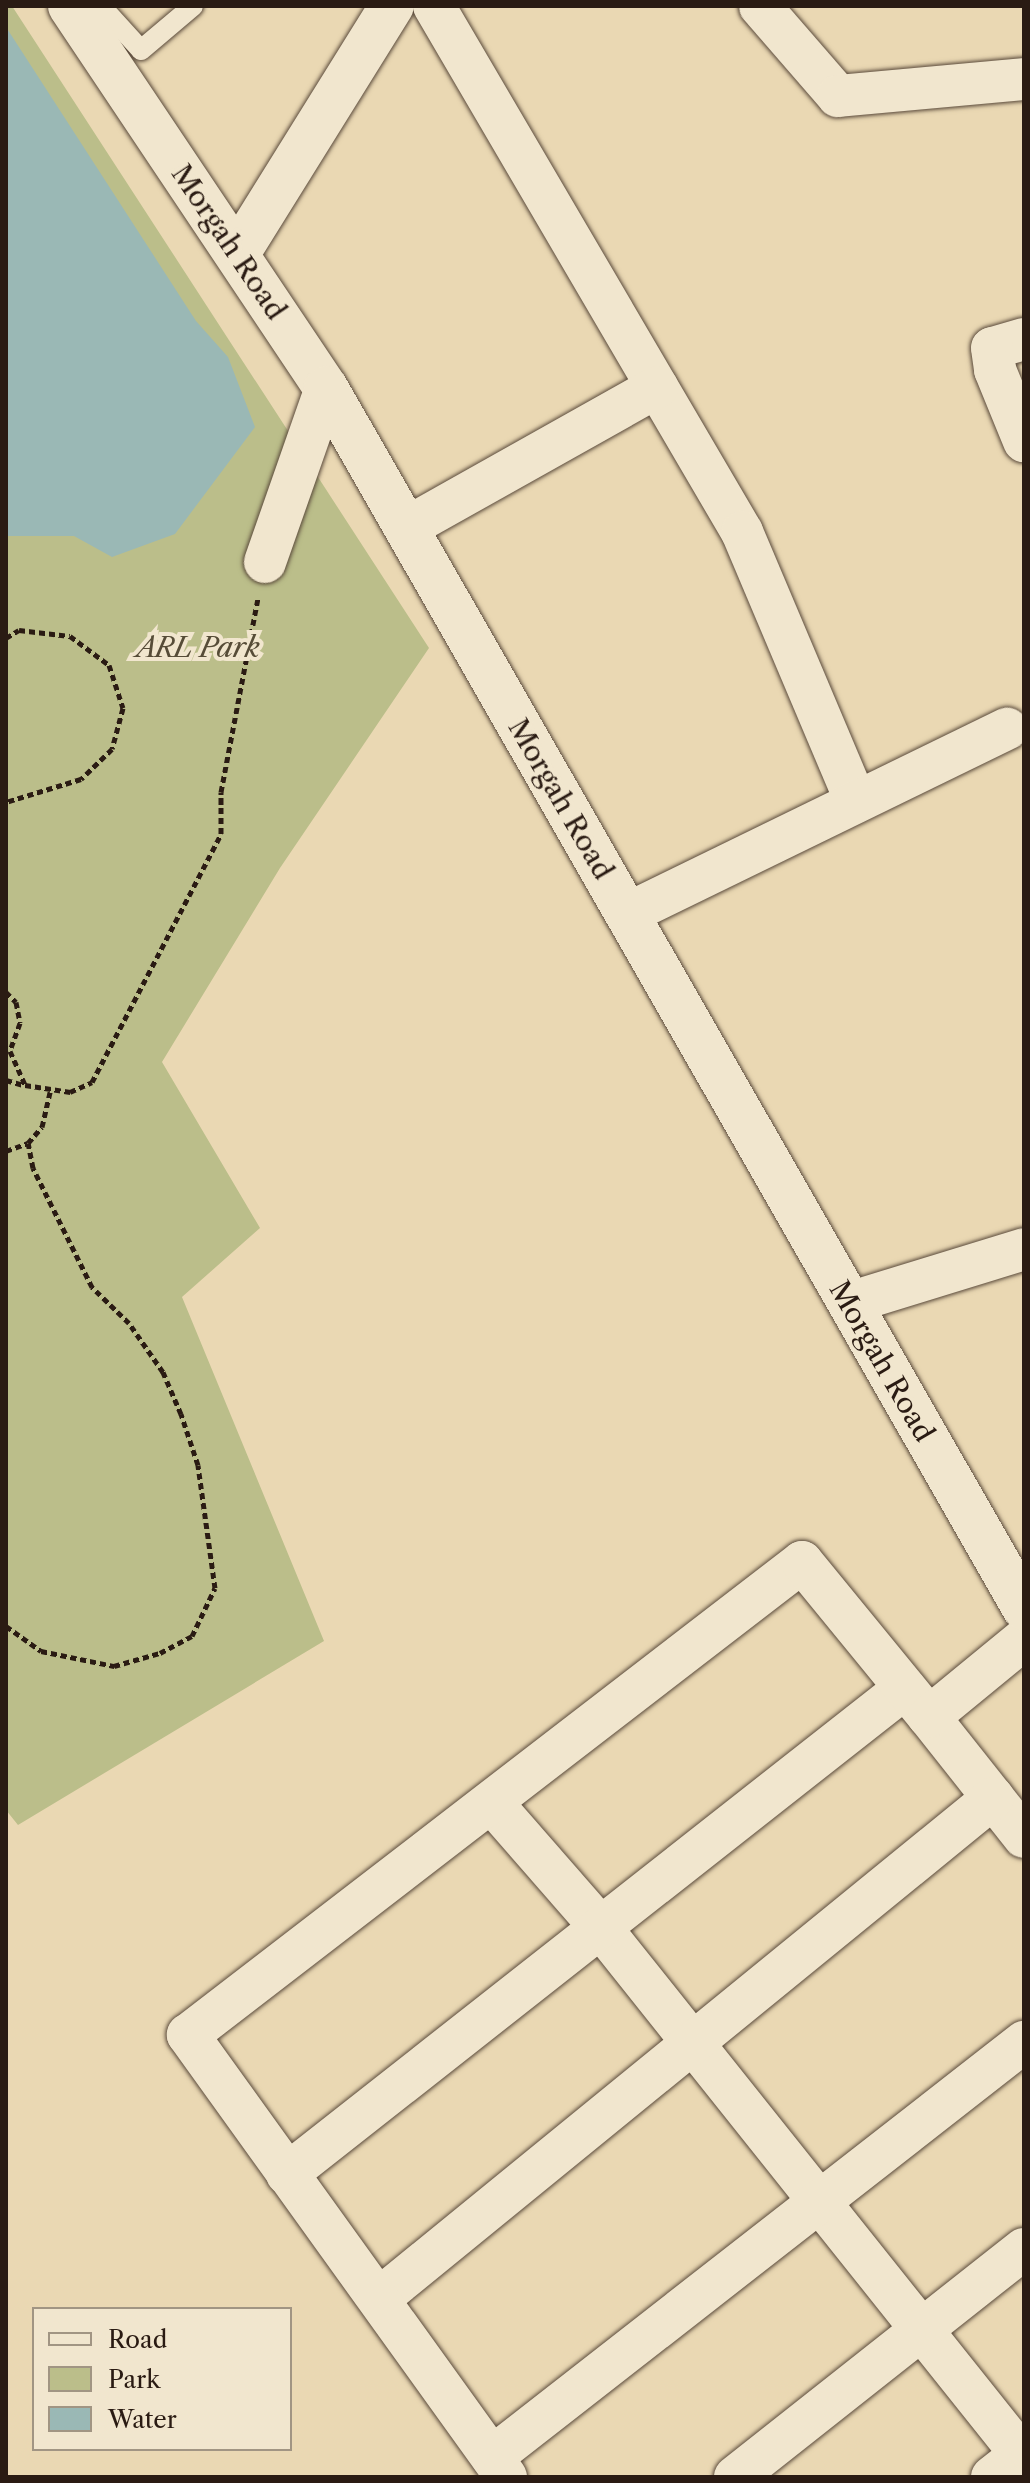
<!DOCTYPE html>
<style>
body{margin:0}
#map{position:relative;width:1030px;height:2483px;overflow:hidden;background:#ead8b3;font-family:"Libre Caslon Text",serif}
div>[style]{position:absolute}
.green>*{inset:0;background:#bbbe8a}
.water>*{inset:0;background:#9ab8b5}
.path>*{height:5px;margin-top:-2.5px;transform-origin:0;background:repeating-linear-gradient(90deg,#2a1b13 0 6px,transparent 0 10px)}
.roads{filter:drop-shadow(0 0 2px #5a4a3b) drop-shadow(0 0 2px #5a4a3b)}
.service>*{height:20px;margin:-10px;padding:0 10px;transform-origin:10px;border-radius:10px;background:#f1e6ce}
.minor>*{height:42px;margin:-21px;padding:0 21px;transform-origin:21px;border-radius:21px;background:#f1e6ce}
.tertiary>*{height:44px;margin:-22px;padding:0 22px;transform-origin:22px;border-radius:22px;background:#f1e6ce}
span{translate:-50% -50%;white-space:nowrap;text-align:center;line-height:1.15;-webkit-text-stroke:8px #f1e6ce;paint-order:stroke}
.street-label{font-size:28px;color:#2a1b13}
.park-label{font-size:28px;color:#564c37;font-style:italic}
.frame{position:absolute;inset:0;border:8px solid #2a1b13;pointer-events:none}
.legend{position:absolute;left:32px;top:2307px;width:260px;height:144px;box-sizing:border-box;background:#f1e6ce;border:2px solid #a19583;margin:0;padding:10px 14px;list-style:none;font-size:24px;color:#2a1b13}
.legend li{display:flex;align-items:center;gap:16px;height:40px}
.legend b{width:40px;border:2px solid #a19583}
</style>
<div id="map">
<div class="green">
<div style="clip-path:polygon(6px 6px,12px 6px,429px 648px,280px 868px,162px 1062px,260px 1228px,182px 1297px,324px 1641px,18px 1825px,6px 1810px)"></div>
</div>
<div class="water">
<div style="clip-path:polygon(6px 27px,196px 321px,228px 357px,255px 427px,175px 534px,112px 557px,74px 536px,6px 536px)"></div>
</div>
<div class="path">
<div style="left:6px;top:638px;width:15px;rotate:-32deg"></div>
<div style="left:19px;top:630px;width:51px;rotate:6.7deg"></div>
<div style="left:70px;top:636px;width:49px;rotate:36.6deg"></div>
<div style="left:109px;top:665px;width:45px;rotate:72deg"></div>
<div style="left:123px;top:708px;width:42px;rotate:105deg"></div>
<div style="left:112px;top:749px;width:43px;rotate:135.9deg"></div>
<div style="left:81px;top:779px;width:78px;rotate:163deg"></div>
<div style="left:6px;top:992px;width:14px;rotate:45deg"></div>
<div style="left:16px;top:1002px;width:21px;rotate:79deg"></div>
<div style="left:20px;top:1023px;width:30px;rotate:110deg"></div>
<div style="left:10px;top:1051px;width:37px;rotate:66deg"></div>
<div style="left:25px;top:1085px;width:46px;rotate:8.8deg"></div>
<div style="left:70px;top:1092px;width:24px;rotate:-24deg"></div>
<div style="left:92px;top:1082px;width:280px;rotate:-62.5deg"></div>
<div style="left:221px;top:834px;width:42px;rotate:-90deg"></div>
<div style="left:221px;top:792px;width:197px;rotate:-79.2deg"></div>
<div style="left:6px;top:1080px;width:19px;rotate:16deg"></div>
<div style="left:6px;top:1151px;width:23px;rotate:-20deg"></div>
<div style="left:6px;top:1626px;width:43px;rotate:35.5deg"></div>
<div style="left:41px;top:1651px;width:75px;rotate:11.6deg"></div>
<div style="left:114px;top:1666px;width:48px;rotate:-15.8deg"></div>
<div style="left:160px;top:1653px;width:36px;rotate:-28deg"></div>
<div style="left:192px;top:1636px;width:53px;rotate:-64.4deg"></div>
<div style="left:215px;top:1588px;width:124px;rotate:-97.9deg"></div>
<div style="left:198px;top:1465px;width:54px;rotate:-108.4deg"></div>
<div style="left:181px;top:1414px;width:46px;rotate:-113.2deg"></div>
<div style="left:163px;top:1372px;width:60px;rotate:-124.8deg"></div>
<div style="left:129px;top:1323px;width:52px;rotate:-135.8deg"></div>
<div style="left:92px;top:1287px;width:133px;rotate:-116.4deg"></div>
<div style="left:33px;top:1168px;width:25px;rotate:-101deg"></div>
<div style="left:28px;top:1143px;width:21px;rotate:-49deg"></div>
<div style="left:42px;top:1127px;width:36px;rotate:-77deg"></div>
</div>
<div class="roads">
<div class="service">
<div style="left:101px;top:6px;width:59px;rotate:47.7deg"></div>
<div style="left:141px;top:50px;width:68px;rotate:-40.2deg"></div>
</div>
<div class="minor">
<div style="left:434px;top:6px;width:610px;rotate:59.65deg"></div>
<div style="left:742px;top:532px;width:291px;rotate:67.1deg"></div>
<div style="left:760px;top:6px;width:119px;rotate:49.1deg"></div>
<div style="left:838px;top:96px;width:187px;rotate:-5.2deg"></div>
<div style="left:1024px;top:339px;width:33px;rotate:164deg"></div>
<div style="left:992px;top:348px;width:22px;rotate:82deg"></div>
<div style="left:995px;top:370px;width:77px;rotate:67.8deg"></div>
<div style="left:406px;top:528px;width:288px;rotate:-29.3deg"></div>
<div style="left:265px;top:562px;width:184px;rotate:-70.7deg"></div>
<div style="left:627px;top:914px;width:423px;rotate:-26deg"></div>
<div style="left:849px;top:1303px;width:183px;rotate:-17.1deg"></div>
<div style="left:929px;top:1717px;width:153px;rotate:51.6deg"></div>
<div style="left:492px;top:1803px;width:166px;rotate:48.9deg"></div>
<div style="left:601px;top:1928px;width:678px;rotate:51.41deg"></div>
<div style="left:287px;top:2174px;width:786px;rotate:-38.18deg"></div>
<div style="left:381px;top:2297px;width:790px;rotate:-39.19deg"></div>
<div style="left:492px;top:2457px;width:675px;rotate:-37.96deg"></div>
<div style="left:506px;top:2477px;width:545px;rotate:-125.73deg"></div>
<div style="left:188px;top:2035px;width:775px;rotate:-37.61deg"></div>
<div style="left:802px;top:1562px;width:200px;rotate:50.7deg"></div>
<div style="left:929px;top:1717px;width:123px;rotate:-39.4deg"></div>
<div style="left:735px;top:2477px;width:368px;rotate:-38.3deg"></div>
<div style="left:992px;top:2477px;width:41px;rotate:-38deg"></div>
</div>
<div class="tertiary">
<div style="left:70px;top:6px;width:460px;rotate:56.2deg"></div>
<div style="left:326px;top:388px;width:1406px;rotate:60.22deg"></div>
<div style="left:238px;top:253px;width:291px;rotate:-58.1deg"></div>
</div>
</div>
<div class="street-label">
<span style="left:229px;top:242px;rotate:56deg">Morgah Road</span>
<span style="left:561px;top:799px;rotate:60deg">Morgah Road</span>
<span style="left:882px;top:1361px;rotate:60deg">Morgah Road</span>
</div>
<div class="park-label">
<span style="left:198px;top:647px">ARL Park</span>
</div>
<div class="frame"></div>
<ul class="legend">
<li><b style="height:10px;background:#f1e6ce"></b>Road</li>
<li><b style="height:22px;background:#bbbe8a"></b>Park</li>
<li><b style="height:22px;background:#9ab8b5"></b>Water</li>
</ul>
</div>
